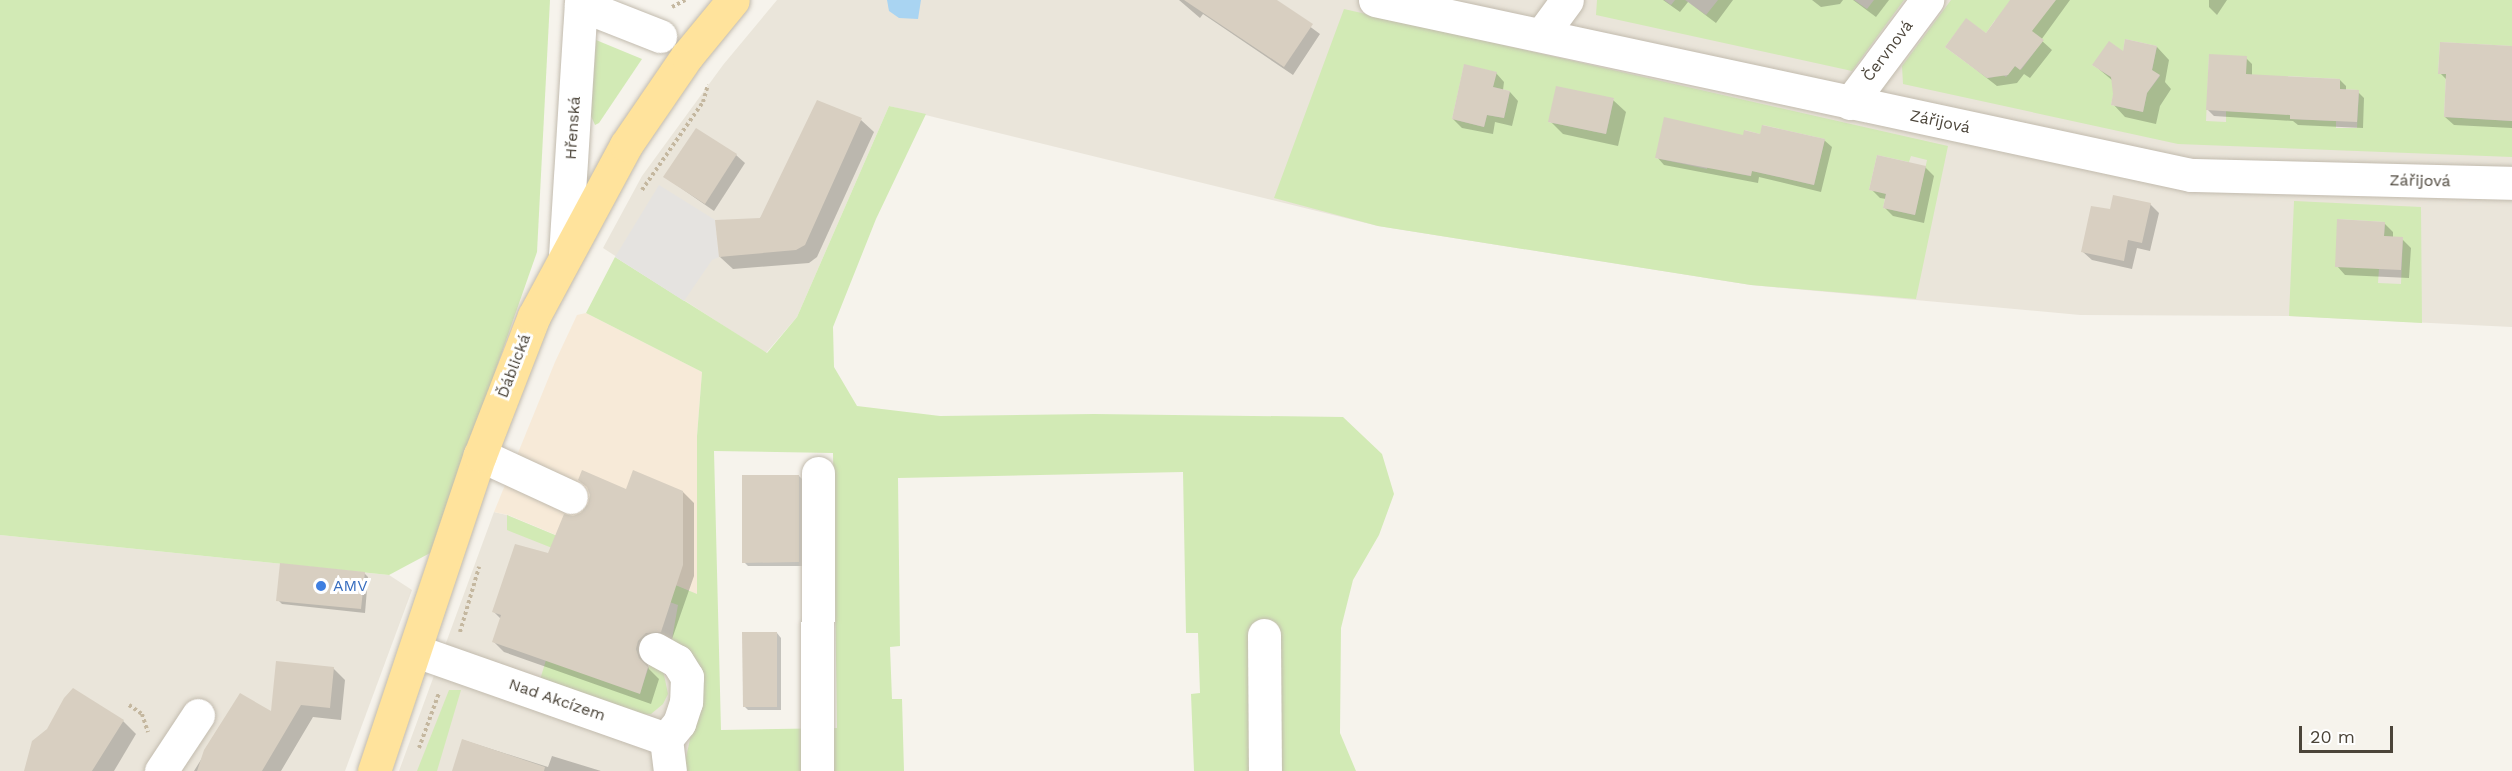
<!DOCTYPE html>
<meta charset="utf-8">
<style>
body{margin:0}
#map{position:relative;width:2512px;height:771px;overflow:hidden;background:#f6f3ec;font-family:"Work Sans",sans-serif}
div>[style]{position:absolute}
.residential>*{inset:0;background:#eae5da}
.commercial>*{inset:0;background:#f7ead8}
.green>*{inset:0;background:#d2eab5}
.parking>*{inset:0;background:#e5e3e0}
.water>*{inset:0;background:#a9d4f2}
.shadow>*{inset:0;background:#0003}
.building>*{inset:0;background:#d8cfc1}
.path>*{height:4px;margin-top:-2px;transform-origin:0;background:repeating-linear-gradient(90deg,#c4b79f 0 3px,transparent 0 6px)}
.roads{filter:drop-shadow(0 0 2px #c2bbae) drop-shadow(0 0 2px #c2bbae)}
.minor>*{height:33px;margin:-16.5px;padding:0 16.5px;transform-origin:16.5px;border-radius:16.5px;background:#fff}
.major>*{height:33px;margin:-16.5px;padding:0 16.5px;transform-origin:16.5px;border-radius:16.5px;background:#ffe39c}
.dots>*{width:16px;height:16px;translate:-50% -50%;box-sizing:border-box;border:3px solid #fff;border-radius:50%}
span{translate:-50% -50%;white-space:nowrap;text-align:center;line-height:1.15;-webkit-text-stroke:6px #fff;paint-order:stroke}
.street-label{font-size:16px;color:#4b4439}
.shop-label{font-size:16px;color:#366cbe}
.left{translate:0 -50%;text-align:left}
.scale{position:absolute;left:2299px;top:726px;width:94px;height:27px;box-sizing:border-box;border:3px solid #4b4439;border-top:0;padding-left:8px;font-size:18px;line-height:21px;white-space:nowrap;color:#4b4439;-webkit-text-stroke:4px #fff;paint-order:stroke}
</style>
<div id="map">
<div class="residential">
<div style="clip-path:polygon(777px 0,2512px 0,2512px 327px,2289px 316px,2080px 315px,1751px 285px,1378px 226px,889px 106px,797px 317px,766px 353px,603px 248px,642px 176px,723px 65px)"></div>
<div style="clip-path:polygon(494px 512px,507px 515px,697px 594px,698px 738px,767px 771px,399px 771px)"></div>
<div style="clip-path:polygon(0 535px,389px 575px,412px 590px,345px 771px,0 771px)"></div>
</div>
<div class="commercial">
<div style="clip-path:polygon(586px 313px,702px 372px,697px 436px,697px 594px,508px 515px,494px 512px,555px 362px,577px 315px)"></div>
</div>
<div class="green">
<div style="clip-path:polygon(0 0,550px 0,537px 252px,432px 552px,389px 575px,0 535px)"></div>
<div style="clip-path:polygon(1597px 0,1664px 0,1671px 5px,1675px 0,1685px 0,1706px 15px,1718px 0,1854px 0,1867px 9px,1874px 0,1904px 0,1852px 71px,1596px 15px)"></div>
<div style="clip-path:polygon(evenodd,1951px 0,2512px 0,2512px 46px,2440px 42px,2438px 73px,2446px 74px,2444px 117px,2512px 121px,2512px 157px,2178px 144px,1903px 84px,1902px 66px,1951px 0,1966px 19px,1986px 33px,1995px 20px,2036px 50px,2021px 70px,2015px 66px,2006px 77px,1998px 71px,1994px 77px,1987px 78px,1945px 47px,1966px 19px,1951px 0,2125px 39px,2157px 46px,2152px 70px,2160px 76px,2147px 93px,2143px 112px,2111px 105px,2115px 86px,2111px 77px,2092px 65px,2123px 51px,2125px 39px,1951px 0,2209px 55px,2244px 112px,2226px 111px,2226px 122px,2206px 121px,2209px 55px,1951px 0,2288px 76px,2340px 79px,2340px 89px,2359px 90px,2357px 128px,2336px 128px,2336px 121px,2290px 119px,2292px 93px,2288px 76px)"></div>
<div style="clip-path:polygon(evenodd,1344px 9px,1948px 146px,1916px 299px,1751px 285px,1378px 226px,1274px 198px,1344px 9px,1464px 65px,1496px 72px,1493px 87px,1510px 91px,1504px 118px,1487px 115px,1484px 127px,1452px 119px,1464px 65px,1344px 9px,1614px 98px,1606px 134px,1548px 122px,1614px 98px,1344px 9px,1763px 125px,1825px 139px,1814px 185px,1752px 171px,1750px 176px,1735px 173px,1745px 130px,1760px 134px,1763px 125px,1344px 9px,1715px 129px,1707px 169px,1655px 158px,1715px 129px,1344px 9px,1877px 155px,1909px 162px,1911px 156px,1927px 160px,1915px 215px,1883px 208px,1886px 193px,1869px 190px,1877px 155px)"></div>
<div style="clip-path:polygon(596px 40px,642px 59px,599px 123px,595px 125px,591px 116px)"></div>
<div style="clip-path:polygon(evenodd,889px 106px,926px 114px,876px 219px,833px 327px,834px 367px,857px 406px,940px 416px,1094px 414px,1343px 417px,1382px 454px,1394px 494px,1379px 535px,1353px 580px,1341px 628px,1340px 733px,1356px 771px,1194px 771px,1191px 694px,1200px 693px,1198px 633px,1186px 633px,1183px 472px,898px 478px,900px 646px,890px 647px,892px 699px,902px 699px,904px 771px,683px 771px,691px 735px,693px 665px,672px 639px,678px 605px,592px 574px,595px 565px,507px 530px,507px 515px,697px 594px,697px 436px,702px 372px,586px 313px,615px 257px,767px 353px,797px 317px,889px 106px,714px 451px,833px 453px,837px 728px,721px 730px,714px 451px)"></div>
<div style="clip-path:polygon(evenodd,2294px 201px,2421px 207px,2422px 323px,2289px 316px,2294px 201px,2338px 219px,2385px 222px,2384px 236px,2403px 238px,2401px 284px,2378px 283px,2379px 269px,2338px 219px)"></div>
<div style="clip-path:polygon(546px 660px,640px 693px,651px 660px,663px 670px,668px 694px,663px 704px,651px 714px,638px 715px,539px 683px)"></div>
<div style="clip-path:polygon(449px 690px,461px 690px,437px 771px,417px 771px)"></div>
</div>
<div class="parking">
<div style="clip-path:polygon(659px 185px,715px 220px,719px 257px,712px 260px,684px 301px,615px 257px)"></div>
</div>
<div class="water">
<div style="clip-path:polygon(887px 0,921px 0,918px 19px,899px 18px,889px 11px)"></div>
</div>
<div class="shadow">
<div style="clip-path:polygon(1179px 0,1274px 0,1320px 34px,1293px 75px,1203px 14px,1200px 18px)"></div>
<div style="clip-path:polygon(1663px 0,1733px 0,1716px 23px,1688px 2px,1680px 12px)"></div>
<div style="clip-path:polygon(1812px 0,1843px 0,1840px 4px,1821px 7px)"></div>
<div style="clip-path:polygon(1853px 0,1889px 0,1876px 17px)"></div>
<div style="clip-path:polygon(2012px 0,2070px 0,2041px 40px,2052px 50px,2030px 78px,2024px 74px,2017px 83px,1997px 86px,1947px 47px,1986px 35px)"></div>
<div style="clip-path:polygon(2209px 0,2227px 0,2217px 15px,2209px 7px)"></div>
<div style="clip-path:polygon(2157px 47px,2169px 60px,2165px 82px,2171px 89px,2160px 106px,2156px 124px,2125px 117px,2113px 104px,2113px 81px,2094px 65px,2124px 53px)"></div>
<div style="clip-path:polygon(2512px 47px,2512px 128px,2454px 125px,2445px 117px,2447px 80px,2440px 73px)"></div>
<div style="clip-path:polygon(2246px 58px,2252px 64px,2252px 76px,2340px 80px,2346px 86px,2346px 91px,2358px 92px,2364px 98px,2363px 128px,2298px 125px,2293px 121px,2214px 116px,2208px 110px)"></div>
<div style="clip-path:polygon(1496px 73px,1504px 82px,1503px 90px,1510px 92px,1518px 101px,1512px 126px,1495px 122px,1493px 134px,1462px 128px,1453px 119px)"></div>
<div style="clip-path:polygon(1613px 100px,1626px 112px,1618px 146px,1563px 134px,1550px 121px)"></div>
<div style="clip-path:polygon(861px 120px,874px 132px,817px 257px,809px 263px,733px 269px,720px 257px)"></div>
<div style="clip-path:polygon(1762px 136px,1824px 140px,1832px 147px,1821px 192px,1759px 177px,1758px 183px,1664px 165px,1657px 157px,1744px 137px)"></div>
<div style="clip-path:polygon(736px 155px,745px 163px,714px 211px,665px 177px)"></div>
<div style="clip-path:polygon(1925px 167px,1934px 176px,1924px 223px,1893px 216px,1884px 207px,1886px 199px,1880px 198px,1871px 189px)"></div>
<div style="clip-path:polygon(2150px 204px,2159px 213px,2150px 251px,2137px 248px,2132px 269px,2092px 260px,2083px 252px,2111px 211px)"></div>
<div style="clip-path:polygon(2384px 223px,2393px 232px,2393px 238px,2402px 239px,2411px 248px,2409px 278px,2345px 275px,2337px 266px)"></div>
<div style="clip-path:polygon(799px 476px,803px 480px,802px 566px,748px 566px,744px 562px)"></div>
<div style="clip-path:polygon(626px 491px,683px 492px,694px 503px,694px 576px,671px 642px,647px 661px,649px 669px,659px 679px,651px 704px,504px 652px,493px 641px,501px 619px,494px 612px,549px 554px,573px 517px)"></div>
<div style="clip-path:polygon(364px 573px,368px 577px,365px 613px,282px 604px,278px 600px)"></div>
<div style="clip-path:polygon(777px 633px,781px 638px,781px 710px,748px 710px,744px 706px)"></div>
<div style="clip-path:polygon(333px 668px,345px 680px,341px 720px,313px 717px,281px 771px,194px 771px,241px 695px,272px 714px)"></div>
<div style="clip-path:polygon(123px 721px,136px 734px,114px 771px,25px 771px,48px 730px)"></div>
<div style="clip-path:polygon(463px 740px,548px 767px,552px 756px,601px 771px,453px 771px)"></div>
</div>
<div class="building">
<div style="clip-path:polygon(1184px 0,1277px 0,1313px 24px,1284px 67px)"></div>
<div style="clip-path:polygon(2010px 0,2056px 0,2032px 31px,2044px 40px,2020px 70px,2015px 66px,2008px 75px,1987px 78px,1945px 47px,1966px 18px,1986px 33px)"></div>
<div style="clip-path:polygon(2125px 39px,2157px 46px,2152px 70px,2160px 75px,2147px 93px,2143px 112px,2111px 105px,2113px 94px,2111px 77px,2092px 65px,2109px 41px,2123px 51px)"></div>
<div style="clip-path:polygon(2440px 42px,2512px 46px,2512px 121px,2444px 117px,2446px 74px,2438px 74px)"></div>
<div style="clip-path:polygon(2209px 54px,2247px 56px,2246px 74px,2340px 79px,2340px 89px,2359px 90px,2357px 122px,2290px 119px,2290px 115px,2206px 110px)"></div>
<div style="clip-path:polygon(1464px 64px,1497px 72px,1493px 87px,1510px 91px,1504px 118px,1487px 115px,1484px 127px,1452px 119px)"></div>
<div style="clip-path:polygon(1556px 86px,1614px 98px,1606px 134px,1548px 122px)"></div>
<div style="clip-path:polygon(817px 100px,862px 118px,805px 245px,796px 250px,719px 257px,715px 220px,760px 218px)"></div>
<div style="clip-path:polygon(1664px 117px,1743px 135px,1744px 130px,1760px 134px,1762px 125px,1825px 139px,1814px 185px,1752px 171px,1751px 176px,1655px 158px)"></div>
<div style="clip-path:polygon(696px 128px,737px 154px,705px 204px,663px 177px)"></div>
<div style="clip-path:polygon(1877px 155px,1926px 166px,1915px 215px,1883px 208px,1886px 194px,1869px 190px)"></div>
<div style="clip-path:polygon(2113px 195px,2151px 203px,2142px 243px,2128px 240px,2124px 261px,2081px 252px,2091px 206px,2110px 209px)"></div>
<div style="clip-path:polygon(2337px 219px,2385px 222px,2384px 236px,2403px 237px,2401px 270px,2335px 267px)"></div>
<div style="clip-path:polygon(582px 470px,626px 489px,633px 470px,683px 491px,683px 565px,661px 632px,646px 633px,638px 641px,636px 649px,639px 658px,648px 667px,640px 694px,492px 642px,501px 615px,492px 612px,515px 544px,548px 553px,564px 514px,573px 516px,581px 513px,588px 504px,590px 495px,587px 487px,578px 480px)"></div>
<div style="clip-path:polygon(742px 475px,799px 475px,799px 562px,742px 563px)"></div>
<div style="clip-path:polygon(280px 563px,365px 572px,361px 609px,276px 601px)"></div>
<div style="clip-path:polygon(742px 632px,777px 632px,777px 707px,743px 707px)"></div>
<div style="clip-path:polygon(276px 661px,334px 667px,330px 708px,301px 705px,262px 771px,197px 771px,204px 750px,240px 693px,271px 711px)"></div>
<div style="clip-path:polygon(73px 688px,124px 720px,92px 771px,24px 771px,32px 741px,47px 729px,64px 698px)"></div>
<div style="clip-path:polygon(462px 739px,545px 767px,544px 771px,452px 771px)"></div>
</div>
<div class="path">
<div style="left:672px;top:7px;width:15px;rotate:-28deg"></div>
<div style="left:642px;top:190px;width:107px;rotate:-55.3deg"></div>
<div style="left:703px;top:102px;width:18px;rotate:-74deg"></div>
<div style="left:460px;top:632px;width:68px;rotate:-73.7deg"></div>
<div style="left:129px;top:705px;width:16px;rotate:35deg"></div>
<div style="left:142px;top:714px;width:19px;rotate:72deg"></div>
<div style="left:419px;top:748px;width:59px;rotate:-70deg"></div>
</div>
<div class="roads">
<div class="minor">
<div style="left:1375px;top:0;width:835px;rotate:12.1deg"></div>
<div style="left:2191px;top:175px;width:321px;rotate:1.4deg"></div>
<div style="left:581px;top:5px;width:85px;rotate:21.4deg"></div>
<div style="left:1542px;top:34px;width:42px;rotate:-53.7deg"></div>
<div style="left:1850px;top:103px;width:129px;rotate:-53.2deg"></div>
<div style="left:565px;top:256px;width:256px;rotate:-86.4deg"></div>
<div style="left:480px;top:455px;width:100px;rotate:24.8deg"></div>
<div style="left:1264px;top:635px;width:136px;rotate:89.6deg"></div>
<div style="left:655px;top:649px;width:25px;rotate:29deg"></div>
<div style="left:677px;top:661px;width:19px;rotate:58deg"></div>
<div style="left:687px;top:677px;width:25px;rotate:92deg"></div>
<div style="left:686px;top:702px;width:22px;rotate:108deg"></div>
<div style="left:679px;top:723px;width:21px;rotate:129deg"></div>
<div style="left:416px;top:651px;width:265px;rotate:19.4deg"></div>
<div style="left:666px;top:739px;width:32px;rotate:83deg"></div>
<div style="left:161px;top:771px;width:67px;rotate:-56.5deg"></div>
<div style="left:817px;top:771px;width:298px;rotate:-89.8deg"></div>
</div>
<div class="major">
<div style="left:374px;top:771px;width:333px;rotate:-71.5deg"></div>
<div style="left:480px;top:455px;width:149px;rotate:-68.8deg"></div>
<div style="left:534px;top:316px;width:194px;rotate:-61.7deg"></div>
<div style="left:626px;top:145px;width:108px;rotate:-55.6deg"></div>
<div style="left:687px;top:56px;width:72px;rotate:-50.6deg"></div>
</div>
</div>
<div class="dots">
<div style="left:321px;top:586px;background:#3f7fe0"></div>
</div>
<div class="street-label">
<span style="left:1888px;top:51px;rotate:-53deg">Červnová</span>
<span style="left:1940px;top:122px;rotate:12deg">Zářijová</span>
<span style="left:573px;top:128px;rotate:-86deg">Hřenská</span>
<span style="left:2420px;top:181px;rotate:1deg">Zářijová</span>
<span style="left:514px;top:366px;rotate:-69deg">Ďáblická</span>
<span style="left:557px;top:700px;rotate:19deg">Nad Akcízem</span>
</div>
<div class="shop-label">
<span class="left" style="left:333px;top:586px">AMV</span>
</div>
<div class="scale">20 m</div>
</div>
